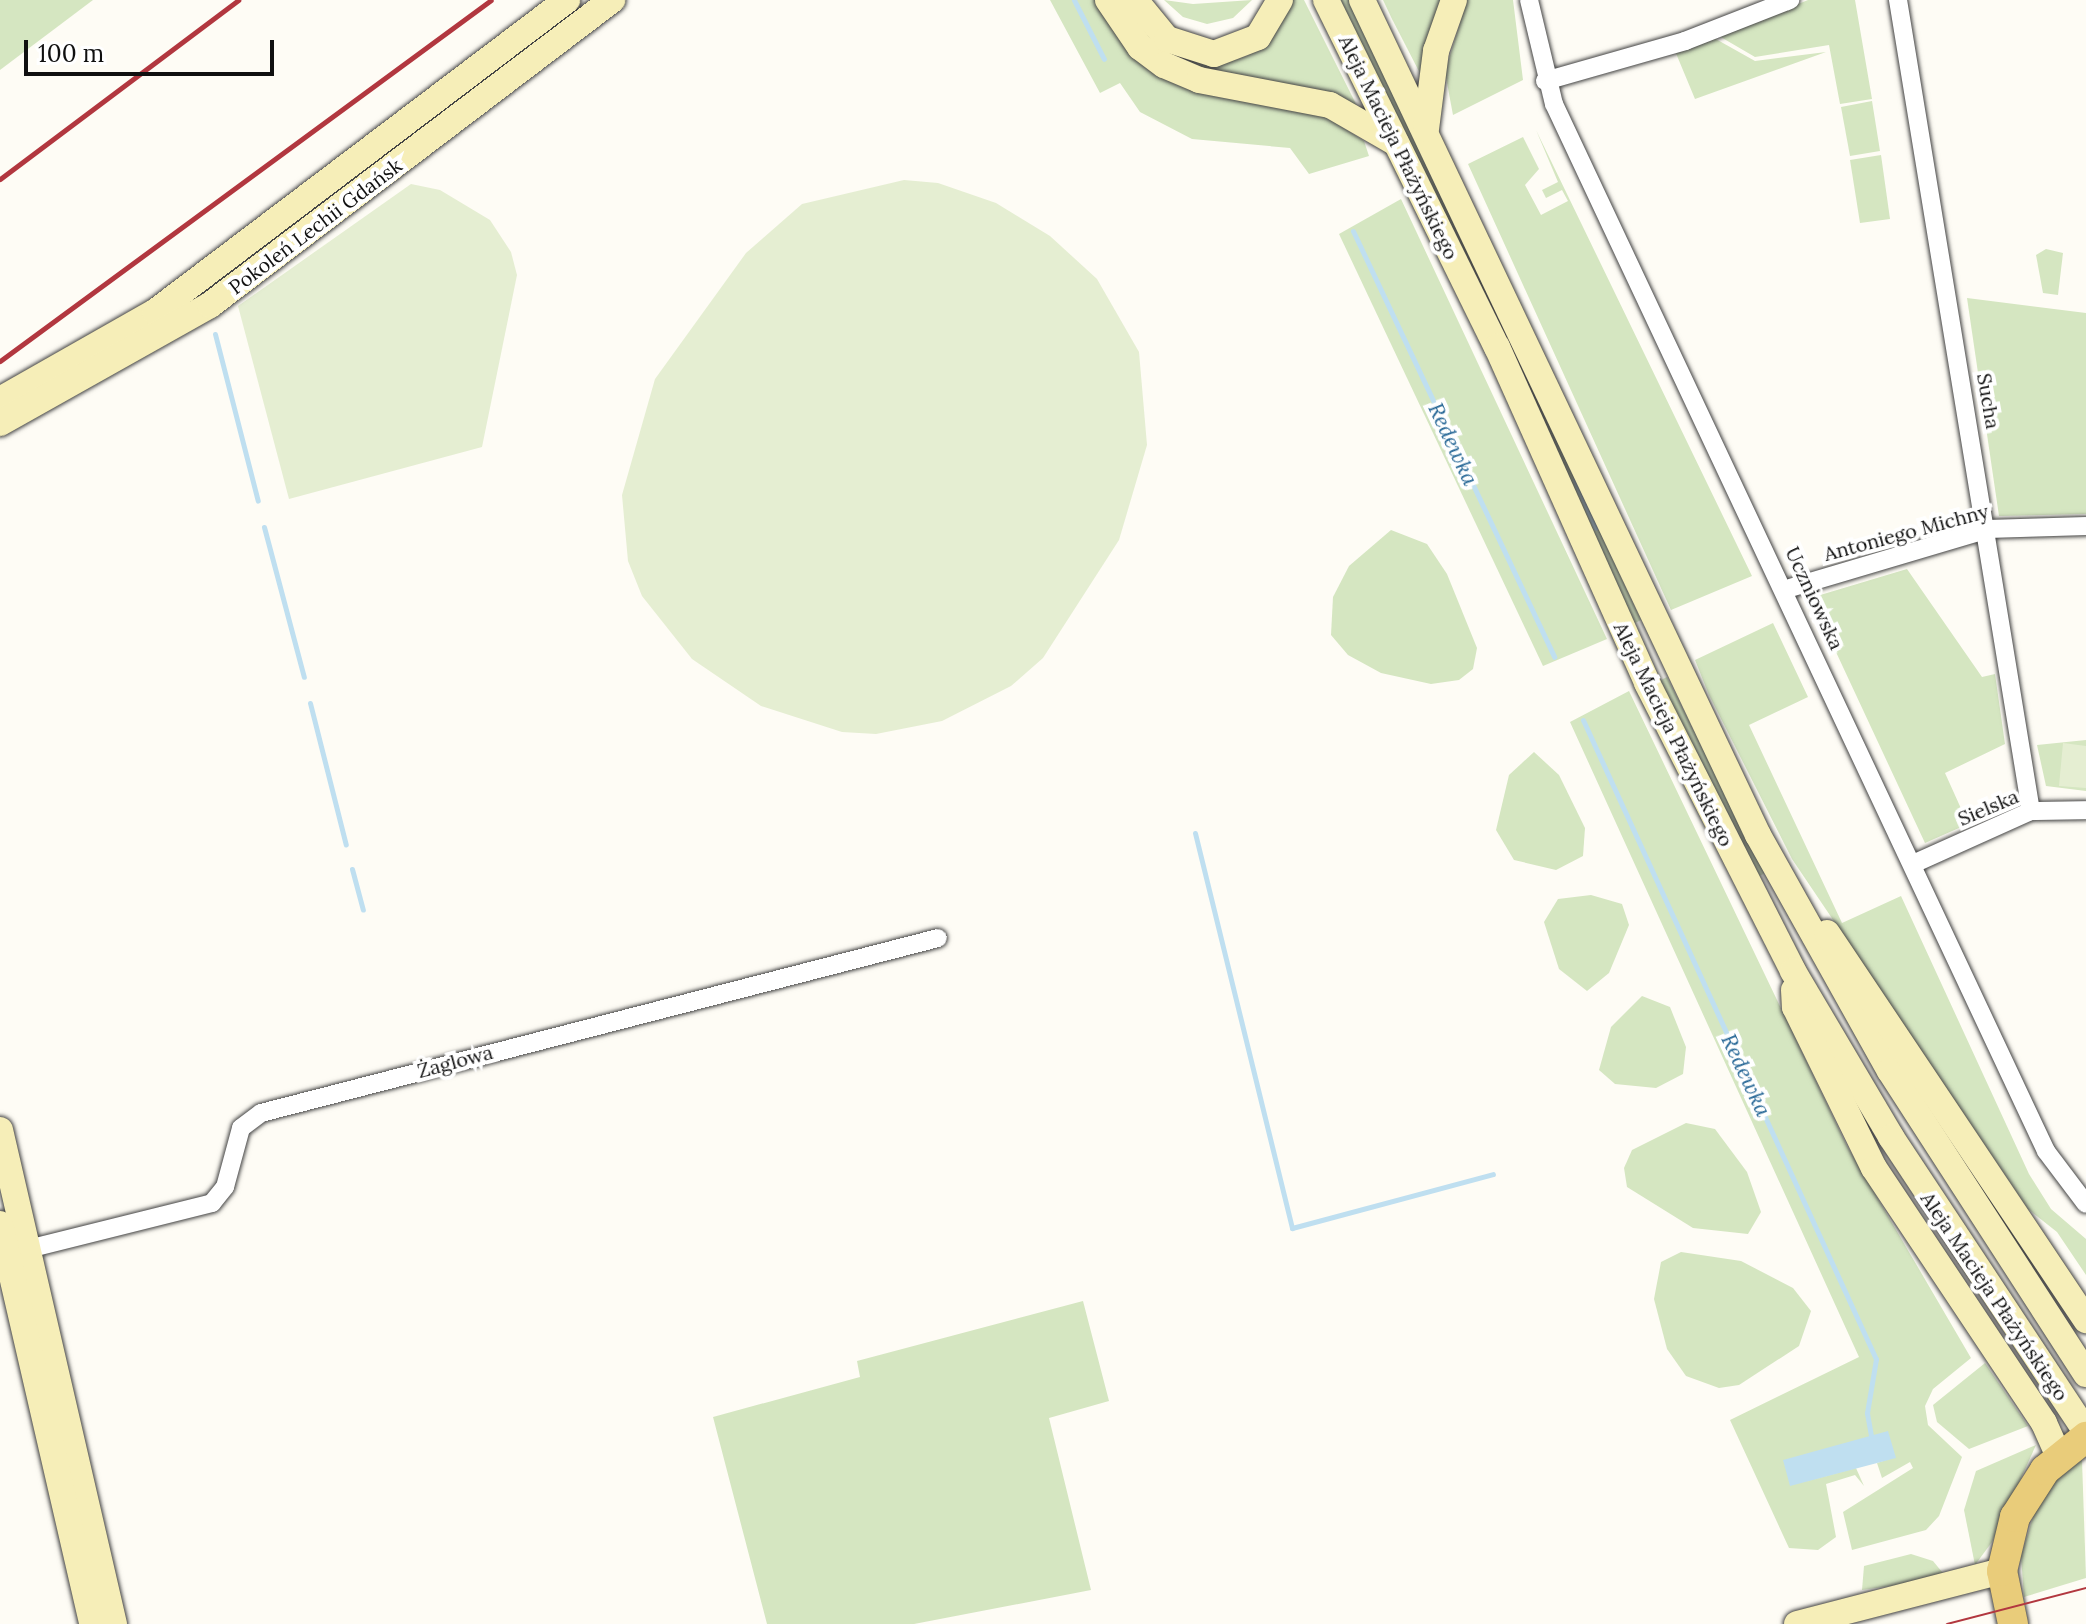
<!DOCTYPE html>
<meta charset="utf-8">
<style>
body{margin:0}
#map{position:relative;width:2086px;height:1624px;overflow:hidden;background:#fefcf5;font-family:Lora,serif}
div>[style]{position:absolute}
.green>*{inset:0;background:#d5e6c1}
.pitch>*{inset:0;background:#e5eed2}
.water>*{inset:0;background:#bfdff0}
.stream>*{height:5px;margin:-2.5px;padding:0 2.5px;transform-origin:2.5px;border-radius:2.5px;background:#bfdff0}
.roads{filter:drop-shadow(0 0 2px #434343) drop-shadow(0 0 2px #434343)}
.street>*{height:18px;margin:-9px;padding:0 9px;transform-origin:9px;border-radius:9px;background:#fff}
.secondary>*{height:26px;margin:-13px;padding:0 13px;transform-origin:13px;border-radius:13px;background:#f6eeb8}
.primary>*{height:30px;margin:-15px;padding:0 15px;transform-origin:15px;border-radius:15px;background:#e9cc7a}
.tram>*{height:2px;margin:-1px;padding:0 1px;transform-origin:1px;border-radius:1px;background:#b2373f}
.rail>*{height:5px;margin:-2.5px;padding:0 2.5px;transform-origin:2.5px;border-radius:2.5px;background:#b2373f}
span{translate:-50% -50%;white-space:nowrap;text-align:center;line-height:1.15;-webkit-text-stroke:8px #fff;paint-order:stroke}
.street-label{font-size:20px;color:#101010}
.water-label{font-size:22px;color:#266796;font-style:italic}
.scale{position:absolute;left:24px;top:40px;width:250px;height:36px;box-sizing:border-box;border:4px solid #101010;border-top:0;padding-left:10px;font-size:24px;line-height:28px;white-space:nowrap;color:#101010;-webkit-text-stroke:6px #fff;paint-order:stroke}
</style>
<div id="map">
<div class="green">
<div style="clip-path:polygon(0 0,93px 0,0 70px)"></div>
<div style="clip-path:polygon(1050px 0,1099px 0,1119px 37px,1316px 110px,1364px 141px,1369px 156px,1309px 174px,1290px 148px,1192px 139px,1140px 112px,1120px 83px,1100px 93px)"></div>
<div style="clip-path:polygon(1164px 0,1193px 4px,1252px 0,1233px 18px,1207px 24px,1183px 17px)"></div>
<div style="clip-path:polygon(1291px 0,1304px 0,1360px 112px,1323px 92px,1178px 62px,1172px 55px,1213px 64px,1247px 56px,1277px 30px)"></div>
<div style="clip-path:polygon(1336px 0,1353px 0,1641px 620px,1633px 624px)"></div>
<div style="clip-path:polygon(1383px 0,1442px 0,1425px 83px,1392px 19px)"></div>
<div style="clip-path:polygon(1467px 0,1513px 0,1523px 80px,1453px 115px,1445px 72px)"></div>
<div style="clip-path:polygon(1808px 0,1855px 0,1872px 99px,1840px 104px,1829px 45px,1755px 57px,1719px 36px)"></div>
<div style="clip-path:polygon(1714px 38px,1755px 61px,1826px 52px,1695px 99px,1675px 51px)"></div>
<div style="clip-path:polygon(1872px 101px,1880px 151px,1850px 156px,1841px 107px)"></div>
<div style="clip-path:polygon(1536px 130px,1752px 576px,1671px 610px,1468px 164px,1523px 137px,1539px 169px,1525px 185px,1541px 215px,1568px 201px,1562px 190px,1546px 198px,1542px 190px,1558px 182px)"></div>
<div style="clip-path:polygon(1881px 155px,1890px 219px,1860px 223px,1850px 160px)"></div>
<div style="clip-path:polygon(1401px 199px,1607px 639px,1543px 666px,1339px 234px)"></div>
<div style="clip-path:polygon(2046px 249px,2063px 253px,2058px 295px,2043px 293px,2036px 255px)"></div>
<div style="clip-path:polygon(1967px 298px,2086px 313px,2086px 514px,1999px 516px)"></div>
<div style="clip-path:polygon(1391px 530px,1427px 544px,1447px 574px,1477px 648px,1473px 669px,1459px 680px,1431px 684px,1381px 673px,1348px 655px,1331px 635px,1333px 597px,1349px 566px)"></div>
<div style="clip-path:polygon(1907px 569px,1982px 677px,1995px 674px,2005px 744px,1945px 773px,1968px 824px,1925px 843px,1815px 607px,1817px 596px)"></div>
<div style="clip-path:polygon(1773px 623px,1808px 697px,1749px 725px,1842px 923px,1901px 896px,2029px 1174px,2051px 1209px,2086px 1239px,2086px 1275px,2057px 1232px,2028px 1209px,1792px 859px,1709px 695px,1695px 660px)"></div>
<div style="clip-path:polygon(1667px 677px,1765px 873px,1756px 878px,1659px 681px)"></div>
<div style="clip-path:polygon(1629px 691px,1847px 1146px,1971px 1358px,1933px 1389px,1925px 1406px,1928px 1425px,1962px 1457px,1939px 1516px,1926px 1530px,1852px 1550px,1843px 1512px,1913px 1468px,1910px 1462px,1882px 1478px,1877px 1463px,1895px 1457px,1791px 1486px,1856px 1468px,1864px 1486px,1855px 1475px,1826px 1484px,1836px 1537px,1818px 1550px,1789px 1548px,1730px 1420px,1859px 1357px,1570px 722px)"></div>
<div style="clip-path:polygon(2086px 740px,2086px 791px,2046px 786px,2037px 745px)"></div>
<div style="clip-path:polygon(1534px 752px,1559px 775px,1585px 828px,1583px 856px,1556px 870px,1514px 860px,1496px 830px,1509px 775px)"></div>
<div style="clip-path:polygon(1591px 895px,1622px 904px,1629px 925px,1609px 973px,1587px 991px,1559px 969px,1544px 922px,1558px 899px)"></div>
<div style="clip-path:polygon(1642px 996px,1670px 1007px,1686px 1047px,1683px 1074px,1656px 1088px,1615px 1084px,1599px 1070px,1611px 1027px)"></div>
<div style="clip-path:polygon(1686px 1123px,1715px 1129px,1747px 1172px,1761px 1212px,1748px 1234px,1693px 1228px,1627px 1187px,1624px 1168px,1632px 1150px)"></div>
<div style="clip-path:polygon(1681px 1252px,1741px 1261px,1793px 1288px,1811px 1311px,1799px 1346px,1739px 1385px,1719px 1388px,1686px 1376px,1667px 1349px,1654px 1299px,1661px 1262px)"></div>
<div style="clip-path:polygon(1083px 1301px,1109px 1401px,1049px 1418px,1091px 1590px,914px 1624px,767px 1624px,713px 1417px,860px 1377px,857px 1361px)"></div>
<div style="clip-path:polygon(1985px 1363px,2028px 1426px,1969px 1449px,1937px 1422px,1933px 1405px)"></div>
<div style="clip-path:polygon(2036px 1445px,1992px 1542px,1975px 1565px,1964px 1510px,1976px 1471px)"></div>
<div style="clip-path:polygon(2082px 1460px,2086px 1578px,2024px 1597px,2021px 1556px,2034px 1514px,2055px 1481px)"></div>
<div style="clip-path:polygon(1911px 1554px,1933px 1561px,1947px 1578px,1862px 1590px,1864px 1566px)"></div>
</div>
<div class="pitch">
<div style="clip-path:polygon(904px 180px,938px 183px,996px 203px,1050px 236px,1097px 279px,1139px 352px,1147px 445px,1119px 540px,1043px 658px,1011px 686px,942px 721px,876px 734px,842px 732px,761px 706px,692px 659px,642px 596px,628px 561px,622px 495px,655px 379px,746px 253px,802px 204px)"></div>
<div style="clip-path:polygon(411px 184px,440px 190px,490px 220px,511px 252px,517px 275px,482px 447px,289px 499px,238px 306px)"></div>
<div style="clip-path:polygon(2063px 743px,2086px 746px,2086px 788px,2059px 786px)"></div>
</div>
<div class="water">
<div style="clip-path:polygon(1888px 1431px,1896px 1458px,1790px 1486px,1783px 1460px)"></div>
</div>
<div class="stream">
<div style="left:1074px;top:0;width:66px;rotate:63deg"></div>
<div style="left:1353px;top:231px;width:471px;rotate:64.7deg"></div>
<div style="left:215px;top:334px;width:172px;rotate:75.6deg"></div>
<div style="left:1575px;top:480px;width:52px;rotate:66.4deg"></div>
<div style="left:264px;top:527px;width:155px;rotate:75.1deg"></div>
<div style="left:310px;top:703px;width:146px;rotate:75.8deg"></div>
<div style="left:1583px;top:720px;width:703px;rotate:65.37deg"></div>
<div style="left:1876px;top:1359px;width:55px;rotate:99.5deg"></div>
<div style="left:1867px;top:1413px;width:23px;rotate:80deg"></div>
<div style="left:1195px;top:833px;width:407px;rotate:76.2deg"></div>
<div style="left:1292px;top:1228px;width:208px;rotate:-15deg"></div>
<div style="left:352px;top:869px;width:42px;rotate:75deg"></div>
</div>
<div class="roads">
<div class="street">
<div style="left:1529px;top:0;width:107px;rotate:76.5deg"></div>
<div style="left:1554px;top:104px;width:1157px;rotate:64.83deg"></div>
<div style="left:2046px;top:1151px;width:66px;rotate:53deg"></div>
<div style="left:1898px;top:0;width:822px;rotate:80.69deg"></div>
<div style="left:1545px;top:81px;width:146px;rotate:-15.9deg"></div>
<div style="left:1685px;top:41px;width:113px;rotate:-21.3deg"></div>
<div style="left:1787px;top:589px;width:210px;rotate:-16.6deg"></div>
<div style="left:1988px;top:529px;width:98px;rotate:-1.8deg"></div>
<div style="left:1913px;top:864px;width:129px;rotate:-24.2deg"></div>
<div style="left:2031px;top:811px;width:55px;rotate:-1deg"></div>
<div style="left:16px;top:1252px;width:202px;rotate:-14deg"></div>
<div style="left:212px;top:1203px;width:21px;rotate:-51deg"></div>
<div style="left:225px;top:1187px;width:61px;rotate:-74.8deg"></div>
<div style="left:241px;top:1128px;width:25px;rotate:-37deg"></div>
<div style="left:261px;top:1113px;width:699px;rotate:-14.49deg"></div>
</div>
<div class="secondary">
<div style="left:1108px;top:0;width:57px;rotate:55.8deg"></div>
<div style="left:1140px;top:47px;width:30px;rotate:37deg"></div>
<div style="left:1164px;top:65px;width:38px;rotate:23deg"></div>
<div style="left:1199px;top:80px;width:133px;rotate:10.8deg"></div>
<div style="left:1330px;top:105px;width:76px;rotate:29.9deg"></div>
<div style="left:1135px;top:0;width:50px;rotate:50.6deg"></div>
<div style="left:1167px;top:39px;width:49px;rotate:17.7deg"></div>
<div style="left:1214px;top:54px;width:47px;rotate:-21.1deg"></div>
<div style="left:1258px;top:37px;width:43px;rotate:-59.3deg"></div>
<div style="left:1326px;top:0;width:387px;rotate:63.8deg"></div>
<div style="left:1497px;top:347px;width:368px;rotate:65.9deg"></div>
<div style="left:1647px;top:683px;width:323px;rotate:63.1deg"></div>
<div style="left:1793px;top:971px;width:193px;rotate:59.4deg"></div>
<div style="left:1891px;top:1137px;width:354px;rotate:56.5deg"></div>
<div style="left:1362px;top:0;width:924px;rotate:64.63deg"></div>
<div style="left:1758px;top:835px;width:270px;rotate:60.8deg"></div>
<div style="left:1890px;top:1071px;width:361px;rotate:57.1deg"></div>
<div style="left:1426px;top:129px;width:79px;rotate:-82.7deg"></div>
<div style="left:1436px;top:51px;width:54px;rotate:-70.6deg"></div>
<div style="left:0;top:400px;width:178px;rotate:-29.6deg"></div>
<div style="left:155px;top:312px;width:517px;rotate:-37.14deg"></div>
<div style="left:0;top:423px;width:241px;rotate:-29.3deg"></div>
<div style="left:210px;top:305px;width:505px;rotate:-37.19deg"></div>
<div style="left:1827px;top:933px;width:466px;rotate:56.2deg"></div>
<div style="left:1794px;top:990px;width:17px;rotate:87deg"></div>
<div style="left:1795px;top:1007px;width:179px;rotate:63.9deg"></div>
<div style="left:1874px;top:1168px;width:306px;rotate:56.3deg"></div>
<div style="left:2044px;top:1423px;width:36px;rotate:66deg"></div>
<div style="left:0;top:1130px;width:507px;rotate:77.01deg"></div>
<div style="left:0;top:1224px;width:410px;rotate:77deg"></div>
<div style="left:1797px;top:1624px;width:212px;rotate:-14.5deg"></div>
</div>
<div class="primary">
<div style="left:2013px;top:1624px;width:54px;rotate:-101.7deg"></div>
<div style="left:2002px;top:1571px;width:56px;rotate:-76.5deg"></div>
<div style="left:2015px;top:1517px;width:56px;rotate:-57.4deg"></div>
<div style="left:2045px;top:1470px;width:53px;rotate:-38.8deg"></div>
</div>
</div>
<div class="tram">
<div style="left:1947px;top:1624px;width:144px;rotate:-14.5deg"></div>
</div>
<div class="rail">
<div style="left:0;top:179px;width:298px;rotate:-36.9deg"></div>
<div style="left:0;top:361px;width:609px;rotate:-36.32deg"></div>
</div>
<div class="street-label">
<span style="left:1399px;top:147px;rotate:64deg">Aleja Macieja Płażyńskiego</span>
<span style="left:315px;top:226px;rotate:-37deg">Pokoleń Lechii Gdańsk</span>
<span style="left:1989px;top:401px;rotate:80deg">Sucha</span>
<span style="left:1906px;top:532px;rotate:-15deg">Antoniego Michny</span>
<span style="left:1815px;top:598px;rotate:65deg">Uczniowska</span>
<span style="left:1674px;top:734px;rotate:64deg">Aleja Macieja Płażyńskiego</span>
<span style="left:1988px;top:807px;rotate:-23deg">Sielska</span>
<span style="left:455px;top:1061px;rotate:-15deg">Żaglowa</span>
<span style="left:1995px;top:1296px;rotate:56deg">Aleja Macieja Płażyńskiego</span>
</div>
<div class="water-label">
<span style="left:1453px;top:444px;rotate:65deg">Redewka</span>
<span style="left:1746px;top:1075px;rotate:65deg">Redewka</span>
</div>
<div class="scale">100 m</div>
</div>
